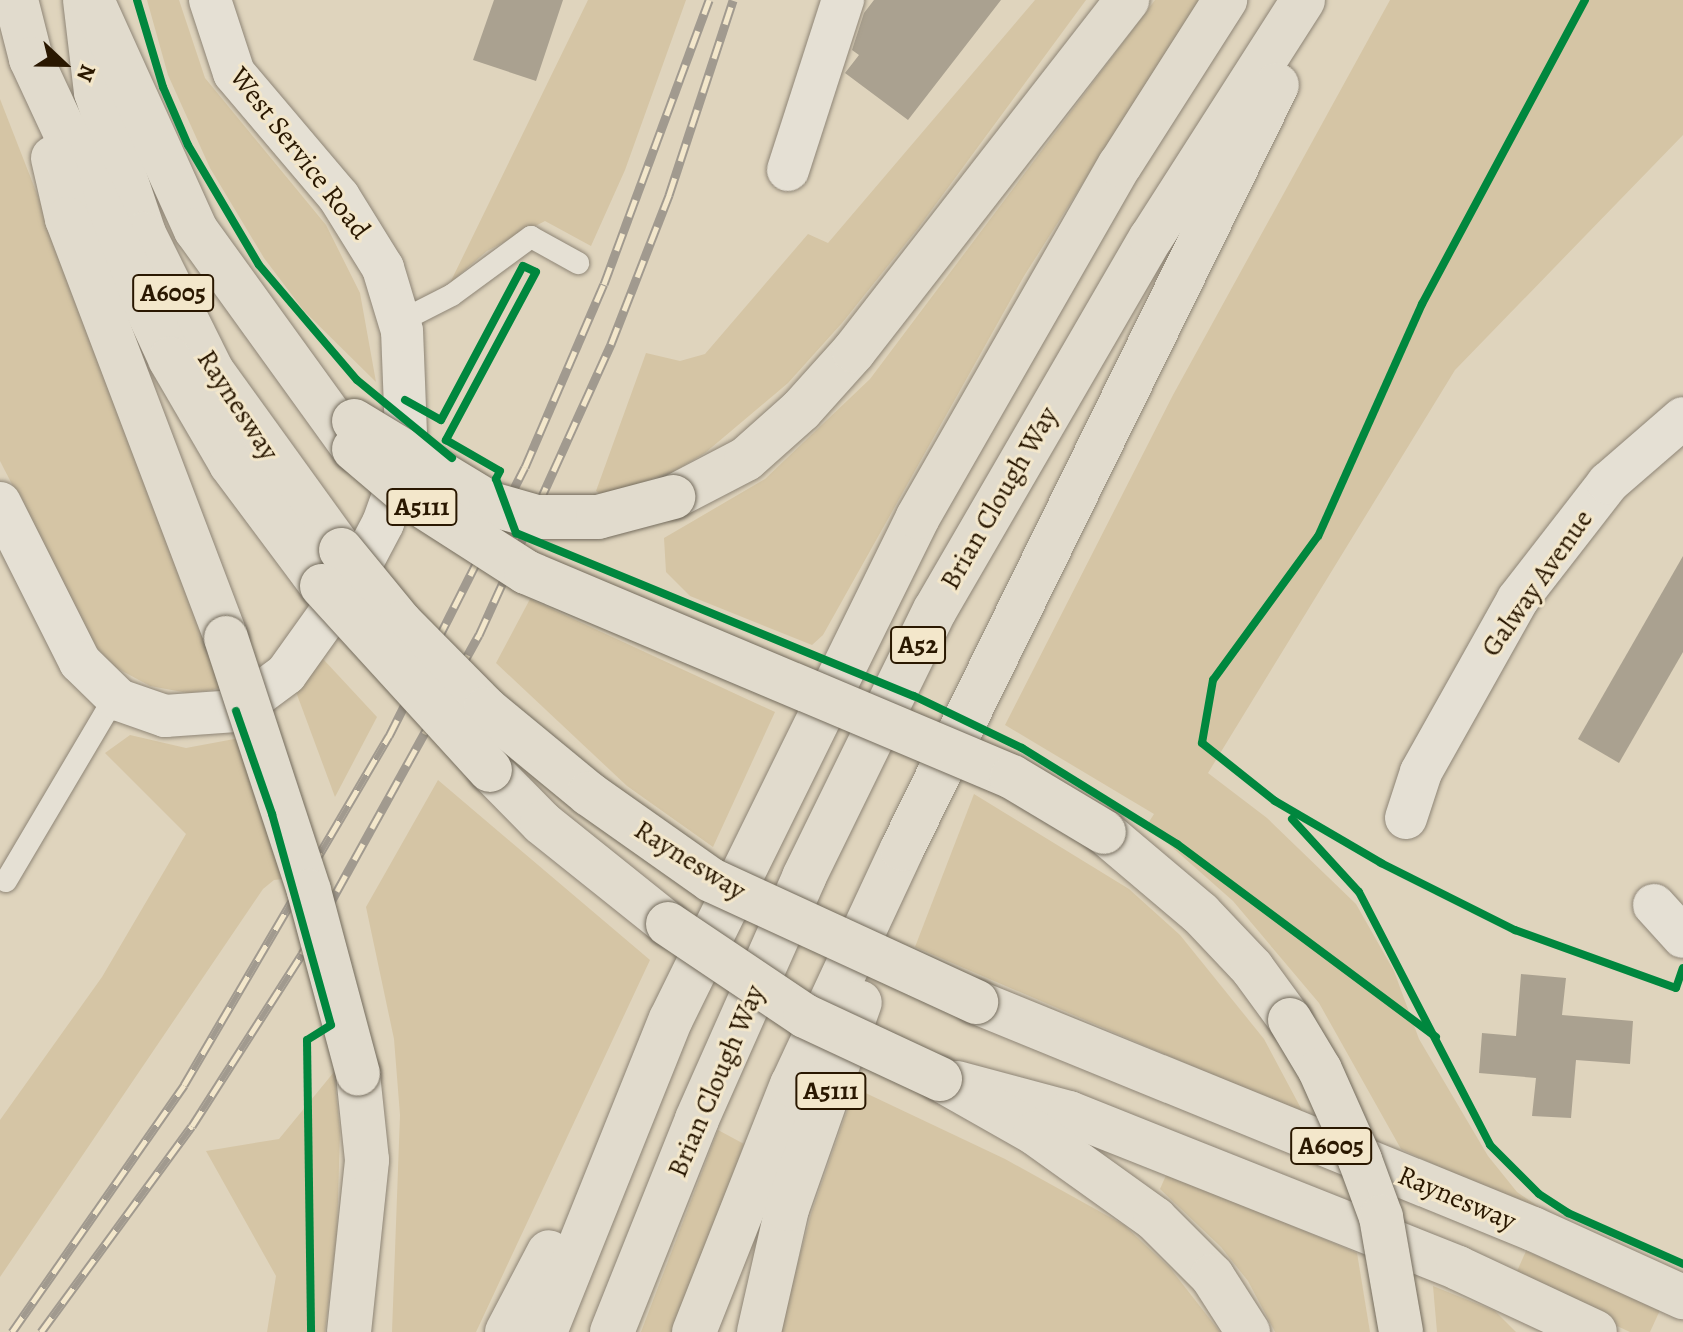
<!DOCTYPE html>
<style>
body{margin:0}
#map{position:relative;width:1683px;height:1332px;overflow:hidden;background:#dfd4bd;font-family:Alegreya,serif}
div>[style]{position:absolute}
.green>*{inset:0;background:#d5c5a5}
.building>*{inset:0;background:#aaa190}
.roads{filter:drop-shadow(0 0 2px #8e8576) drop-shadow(0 0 2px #8e8576)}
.lane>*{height:22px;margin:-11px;padding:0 11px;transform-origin:11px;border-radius:11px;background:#e5e0d4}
.street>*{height:42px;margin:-21px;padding:0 21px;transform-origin:21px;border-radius:21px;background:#e5e0d4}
.primary>*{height:44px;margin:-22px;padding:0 22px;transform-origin:22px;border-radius:22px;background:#e1dbcd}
.highway>*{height:44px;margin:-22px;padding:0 22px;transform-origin:22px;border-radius:22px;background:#e1dbcd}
.rail>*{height:9px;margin-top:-4.5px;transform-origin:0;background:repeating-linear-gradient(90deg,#f3e7cb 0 18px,#a19a8f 0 36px);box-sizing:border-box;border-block:2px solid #a19a8f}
.bridges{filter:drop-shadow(0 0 2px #746c5d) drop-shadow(0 0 2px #746c5d)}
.primary-bridge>*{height:44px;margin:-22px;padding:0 22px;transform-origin:22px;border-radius:22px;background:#e1dbcd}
.highway-bridge>*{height:44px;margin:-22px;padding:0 22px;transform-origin:22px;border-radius:22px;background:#e1dbcd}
.cycleway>*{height:8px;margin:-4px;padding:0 4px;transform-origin:4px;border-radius:4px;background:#00873e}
span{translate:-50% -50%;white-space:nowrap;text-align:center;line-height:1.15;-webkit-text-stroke:6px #f3e7cb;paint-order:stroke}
.shield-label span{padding:2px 6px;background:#f3e7cb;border:2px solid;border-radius:6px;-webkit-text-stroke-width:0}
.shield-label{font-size:26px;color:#2a1801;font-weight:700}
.street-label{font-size:28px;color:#2a1801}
.north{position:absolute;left:24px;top:24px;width:80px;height:80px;-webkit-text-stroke:6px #f3e7cb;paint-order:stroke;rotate:112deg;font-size:22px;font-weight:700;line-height:32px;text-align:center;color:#2a1801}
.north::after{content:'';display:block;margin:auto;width:28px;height:36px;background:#2a1801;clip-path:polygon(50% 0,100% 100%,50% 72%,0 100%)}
</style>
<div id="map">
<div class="green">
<div style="clip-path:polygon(147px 0,179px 0,205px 78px,326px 225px,360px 293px,376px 382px,304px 311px,264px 258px,210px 168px,168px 75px)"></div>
<div style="clip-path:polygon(588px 0,686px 0,625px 170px,591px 246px,545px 221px,487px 251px,450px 283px)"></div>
<div style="clip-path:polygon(1035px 0,1086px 0,919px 227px,842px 323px,788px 383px,705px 453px,673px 472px,602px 495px,596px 491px,646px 353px,680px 361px,705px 354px,808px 234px,828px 243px)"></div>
<div style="clip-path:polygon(1155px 0,1199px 0,1024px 276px,823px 635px,812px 645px,690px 596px,666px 572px,664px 538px,765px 479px,870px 379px)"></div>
<div style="clip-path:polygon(1390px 0,1683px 0,1683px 135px,1455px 370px,1208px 773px,1267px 818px,1356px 904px,1394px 971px,1419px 1039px,1488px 1156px,1517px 1192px,1571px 1229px,1401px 1149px,1319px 1003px,1233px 901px,1147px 825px,1154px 814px,1005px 725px,1173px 395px)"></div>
<div style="clip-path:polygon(0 99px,228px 684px,213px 690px,188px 693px,150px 686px,115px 667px,96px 647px,0 461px)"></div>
<div style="clip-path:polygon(530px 599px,775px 712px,713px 847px,627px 786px,496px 663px)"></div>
<div style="clip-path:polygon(297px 631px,377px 717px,335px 797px,279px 646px)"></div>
<div style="clip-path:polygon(130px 735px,186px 748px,245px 737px,291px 878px,274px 880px,263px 889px,0 1277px,0 1120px,102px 977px,186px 834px,105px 753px)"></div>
<div style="clip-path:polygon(438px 780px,650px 960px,476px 1332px,392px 1332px,400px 1115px,394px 1039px,366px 907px)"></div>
<div style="clip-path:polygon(974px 794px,1129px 889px,1180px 935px,1264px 1039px,1304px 1114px,915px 947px)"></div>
<div style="clip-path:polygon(334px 1072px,340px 1131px,337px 1233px,325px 1332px,267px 1332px,276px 1276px,206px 1151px,279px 1139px)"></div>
<div style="clip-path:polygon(855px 1088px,1005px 1159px,1124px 1225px,1170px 1268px,1220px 1332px,779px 1332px,812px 1211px)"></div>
<div style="clip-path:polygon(718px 1130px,744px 1144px,676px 1332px,641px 1332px)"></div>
<div style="clip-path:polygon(1167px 1173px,1357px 1253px,1370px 1332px,1275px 1332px,1248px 1281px,1221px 1247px,1160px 1189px)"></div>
<div style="clip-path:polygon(1526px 1251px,1661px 1308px,1650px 1332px,1630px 1332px,1514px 1278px)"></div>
<div style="clip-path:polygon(1433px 1286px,1495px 1311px,1516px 1332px,1437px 1332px)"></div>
</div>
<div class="building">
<div style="clip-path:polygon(494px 0,563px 0,536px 81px,473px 60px)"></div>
<div style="clip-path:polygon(874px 0,1001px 0,908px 120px,845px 73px,859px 55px,852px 50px,864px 13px)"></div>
<div style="clip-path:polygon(1683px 556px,1683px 652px,1619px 763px,1578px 739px)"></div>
<div style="clip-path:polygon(1521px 974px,1566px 978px,1562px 1015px,1633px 1021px,1630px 1064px,1576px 1060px,1571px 1118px,1532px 1116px,1536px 1078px,1479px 1073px,1482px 1033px,1516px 1036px)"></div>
</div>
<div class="roads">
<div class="lane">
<div style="left:399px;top:322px;width:59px;rotate:-27deg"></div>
<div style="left:452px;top:295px;width:98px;rotate:-36.3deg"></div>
<div style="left:531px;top:237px;width:54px;rotate:29deg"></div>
<div style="left:6px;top:881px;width:214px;rotate:-59.4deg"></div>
</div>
<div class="street">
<div style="left:788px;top:170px;width:179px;rotate:-72.1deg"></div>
<div style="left:0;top:503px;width:178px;rotate:63.3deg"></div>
<div style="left:80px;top:662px;width:54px;rotate:44.3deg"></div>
<div style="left:119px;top:700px;width:49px;rotate:19.2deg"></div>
<div style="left:165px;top:716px;width:71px;rotate:-4deg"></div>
<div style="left:236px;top:711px;width:62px;rotate:-36.5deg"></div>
<div style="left:286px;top:674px;width:115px;rotate:-54.5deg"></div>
<div style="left:353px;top:580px;width:64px;rotate:-62.2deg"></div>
<div style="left:383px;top:523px;width:53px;rotate:-70.2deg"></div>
<div style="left:401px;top:473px;width:39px;rotate:-83deg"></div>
<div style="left:406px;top:434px;width:103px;rotate:-92.2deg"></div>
<div style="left:402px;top:331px;width:66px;rotate:-106.8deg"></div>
<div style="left:383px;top:268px;width:84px;rotate:-121.8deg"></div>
<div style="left:339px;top:197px;width:162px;rotate:-130.3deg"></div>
<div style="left:234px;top:73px;width:77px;rotate:-108.2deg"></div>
<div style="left:1406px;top:818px;width:48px;rotate:-71.9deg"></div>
<div style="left:1421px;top:772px;width:198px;rotate:-60.7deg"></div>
<div style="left:1518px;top:599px;width:147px;rotate:-52.2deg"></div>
<div style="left:1608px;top:483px;width:99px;rotate:-40.9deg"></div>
<div style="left:1654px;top:905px;width:43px;rotate:47.8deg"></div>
</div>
<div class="primary">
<div style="left:85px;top:0;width:93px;rotate:83.2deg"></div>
<div style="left:96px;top:92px;width:150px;rotate:71.3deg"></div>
<div style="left:144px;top:234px;width:153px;rotate:63.6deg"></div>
<div style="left:212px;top:371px;width:221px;rotate:54.2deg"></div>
<div style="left:976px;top:1002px;width:601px;rotate:22.17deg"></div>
<div style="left:1533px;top:1229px;width:165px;rotate:24.4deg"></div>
<div style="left:957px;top:1083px;width:116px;rotate:15deg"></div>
<div style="left:1069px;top:1113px;width:419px;rotate:21.7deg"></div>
<div style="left:1458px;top:1268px;width:151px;rotate:25deg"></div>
</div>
<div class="highway">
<div style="left:16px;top:0;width:61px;rotate:75.7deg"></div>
<div style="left:31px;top:59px;width:331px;rotate:65.1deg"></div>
<div style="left:170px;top:359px;width:121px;rotate:59.8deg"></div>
<div style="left:231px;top:464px;width:152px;rotate:53.3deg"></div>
<div style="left:92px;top:0;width:252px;rotate:65.7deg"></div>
<div style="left:196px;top:230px;width:270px;rotate:54.2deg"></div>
<div style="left:53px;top:158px;width:63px;rotate:77.1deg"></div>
<div style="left:67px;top:219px;width:448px;rotate:69.2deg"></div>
<div style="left:673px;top:497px;width:82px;rotate:-27.5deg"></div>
<div style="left:746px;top:459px;width:74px;rotate:-41.7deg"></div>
<div style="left:801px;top:410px;width:79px;rotate:-48.1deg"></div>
<div style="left:854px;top:351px;width:445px;rotate:-52.1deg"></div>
<div style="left:490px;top:770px;width:74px;rotate:45.5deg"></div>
<div style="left:542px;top:823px;width:161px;rotate:38.7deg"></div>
<div style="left:1104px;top:832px;width:126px;rotate:40.2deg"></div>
<div style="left:1200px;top:913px;width:76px;rotate:46.6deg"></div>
<div style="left:1252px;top:968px;width:64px;rotate:53.8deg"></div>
<div style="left:940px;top:1079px;width:109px;rotate:29.6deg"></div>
<div style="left:1035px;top:1133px;width:148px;rotate:35.6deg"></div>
<div style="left:1155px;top:1219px;width:81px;rotate:45deg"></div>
<div style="left:1212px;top:1276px;width:67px;rotate:57.3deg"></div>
<div style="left:349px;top:1332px;width:173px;rotate:-84deg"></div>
<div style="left:367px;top:1160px;width:86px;rotate:-96deg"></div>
<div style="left:507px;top:1332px;width:90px;rotate:-62.3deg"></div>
<div style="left:545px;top:1332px;width:337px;rotate:-68.1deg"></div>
<div style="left:671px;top:1019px;width:559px;rotate:-63.8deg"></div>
<div style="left:918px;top:517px;width:406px;rotate:-60.2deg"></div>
<div style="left:1120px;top:165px;width:196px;rotate:-57.5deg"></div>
<div style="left:612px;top:1332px;width:229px;rotate:-68.2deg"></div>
<div style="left:697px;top:1119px;width:265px;rotate:-66.1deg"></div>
<div style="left:804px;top:877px;width:297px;rotate:-63.9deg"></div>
<div style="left:935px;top:610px;width:430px;rotate:-59.9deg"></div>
<div style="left:1151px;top:238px;width:282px;rotate:-57.4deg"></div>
<div style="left:694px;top:1332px;width:266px;rotate:-68.4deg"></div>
<div style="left:792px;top:1085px;width:260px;rotate:-65deg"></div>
<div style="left:902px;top:849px;width:851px;rotate:-63.86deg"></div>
<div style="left:759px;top:1332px;width:126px;rotate:-77.2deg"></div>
<div style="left:787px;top:1209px;width:219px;rotate:-70.6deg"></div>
</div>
</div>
<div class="rail">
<div style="left:12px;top:1332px;width:301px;rotate:-55.1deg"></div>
<div style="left:184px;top:1085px;width:405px;rotate:-59.6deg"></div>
<div style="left:389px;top:736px;width:301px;rotate:-63.2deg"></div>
<div style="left:525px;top:467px;width:199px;rotate:-66.7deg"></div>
<div style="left:604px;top:284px;width:303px;rotate:-69.7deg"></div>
<div style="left:41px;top:1332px;width:255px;rotate:-53.8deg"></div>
<div style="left:192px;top:1126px;width:204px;rotate:-57.4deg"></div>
<div style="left:302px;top:954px;width:365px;rotate:-61deg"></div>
<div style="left:479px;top:635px;width:320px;rotate:-65.6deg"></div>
<div style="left:611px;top:344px;width:160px;rotate:-68.7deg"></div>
<div style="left:669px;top:195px;width:205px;rotate:-71.8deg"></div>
</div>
<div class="bridges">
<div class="primary-bridge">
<div style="left:341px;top:550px;width:94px;rotate:50.6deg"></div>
<div style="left:401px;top:623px;width:121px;rotate:45.3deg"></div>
<div style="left:486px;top:709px;width:134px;rotate:39.5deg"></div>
<div style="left:589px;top:794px;width:149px;rotate:35.2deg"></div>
<div style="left:711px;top:880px;width:292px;rotate:24.7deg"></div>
</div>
<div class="highway-bridge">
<div style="left:354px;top:421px;width:160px;rotate:31.2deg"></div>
<div style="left:491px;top:504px;width:48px;rotate:15.8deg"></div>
<div style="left:537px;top:517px;width:61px"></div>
<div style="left:598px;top:517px;width:78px;rotate:-14.9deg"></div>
<div style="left:354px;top:449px;width:80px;rotate:40.4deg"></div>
<div style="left:415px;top:501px;width:132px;rotate:32.6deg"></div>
<div style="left:526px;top:572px;width:527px;rotate:22.87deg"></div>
<div style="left:1012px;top:777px;width:107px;rotate:30.9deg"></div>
<div style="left:322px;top:586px;width:249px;rotate:47.6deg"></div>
<div style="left:226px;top:638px;width:266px;rotate:71.8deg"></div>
<div style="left:309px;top:891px;width:189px;rotate:75deg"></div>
<div style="left:668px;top:924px;width:165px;rotate:33.9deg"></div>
<div style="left:805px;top:1016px;width:149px;rotate:25deg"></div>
<div style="left:1290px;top:1020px;width:58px;rotate:59deg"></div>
<div style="left:1320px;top:1070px;width:98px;rotate:66deg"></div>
<div style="left:1360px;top:1160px;width:61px;rotate:69.8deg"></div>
<div style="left:1381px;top:1217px;width:117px;rotate:80.1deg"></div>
</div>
</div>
<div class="cycleway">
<div style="left:137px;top:0;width:91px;rotate:73.4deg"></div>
<div style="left:163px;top:87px;width:63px;rotate:66.7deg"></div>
<div style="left:188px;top:145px;width:139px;rotate:59.4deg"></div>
<div style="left:259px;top:265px;width:151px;rotate:49.6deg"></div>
<div style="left:357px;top:380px;width:123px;rotate:39.4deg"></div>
<div style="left:1585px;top:0;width:345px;rotate:118.2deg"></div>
<div style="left:1422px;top:304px;width:254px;rotate:114.1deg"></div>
<div style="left:1318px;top:536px;width:178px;rotate:126.1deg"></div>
<div style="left:1213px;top:680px;width:64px;rotate:99.9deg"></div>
<div style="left:1202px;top:743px;width:93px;rotate:38.5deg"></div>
<div style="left:1275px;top:801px;width:123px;rotate:30.3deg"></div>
<div style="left:1381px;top:863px;width:150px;rotate:26.6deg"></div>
<div style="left:1515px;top:930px;width:171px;rotate:19.8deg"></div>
<div style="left:1676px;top:988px;width:21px;rotate:-71deg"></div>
<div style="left:405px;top:400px;width:41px;rotate:29.1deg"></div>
<div style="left:441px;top:420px;width:174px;rotate:-62deg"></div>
<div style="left:523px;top:266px;width:14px;rotate:25deg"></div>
<div style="left:536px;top:272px;width:191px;rotate:118.2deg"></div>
<div style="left:446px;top:440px;width:62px;rotate:29.9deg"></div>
<div style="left:500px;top:471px;width:9px;rotate:117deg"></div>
<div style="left:496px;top:479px;width:58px;rotate:69.7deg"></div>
<div style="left:516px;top:533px;width:430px;rotate:22.3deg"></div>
<div style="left:914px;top:696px;width:120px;rotate:25.7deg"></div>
<div style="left:1022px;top:748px;width:182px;rotate:31.8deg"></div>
<div style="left:1177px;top:844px;width:323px;rotate:36.7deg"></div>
<div style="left:236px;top:711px;width:109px;rotate:70.7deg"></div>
<div style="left:272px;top:814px;width:219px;rotate:74.4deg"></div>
<div style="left:331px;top:1025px;width:28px;rotate:148deg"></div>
<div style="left:307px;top:1040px;width:292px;rotate:89.2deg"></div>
<div style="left:1292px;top:819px;width:99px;rotate:47.5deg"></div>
<div style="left:1359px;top:892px;width:285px;rotate:62.6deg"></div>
<div style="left:1490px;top:1145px;width:69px;rotate:45deg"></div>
<div style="left:1539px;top:1194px;width:35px;rotate:33deg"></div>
<div style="left:1568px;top:1213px;width:126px;rotate:23.9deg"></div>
</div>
<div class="shield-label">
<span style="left:173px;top:293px">A6005</span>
<span style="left:422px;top:507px">A5111</span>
<span style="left:918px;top:645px">A52</span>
<span style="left:831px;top:1091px">A5111</span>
<span style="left:1331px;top:1146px">A6005</span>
</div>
<div class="street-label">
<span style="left:300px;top:153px;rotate:52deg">West Service Road</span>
<span style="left:238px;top:405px;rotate:57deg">Raynesway</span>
<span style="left:999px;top:498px;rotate:-60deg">Brian Clough Way</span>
<span style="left:1537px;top:583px;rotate:-55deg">Galway Avenue</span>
<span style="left:690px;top:860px;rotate:32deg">Raynesway</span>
<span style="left:716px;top:1081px;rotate:-67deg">Brian Clough Way</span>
<span style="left:1457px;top:1198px;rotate:23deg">Raynesway</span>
</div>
<div class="north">N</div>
</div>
